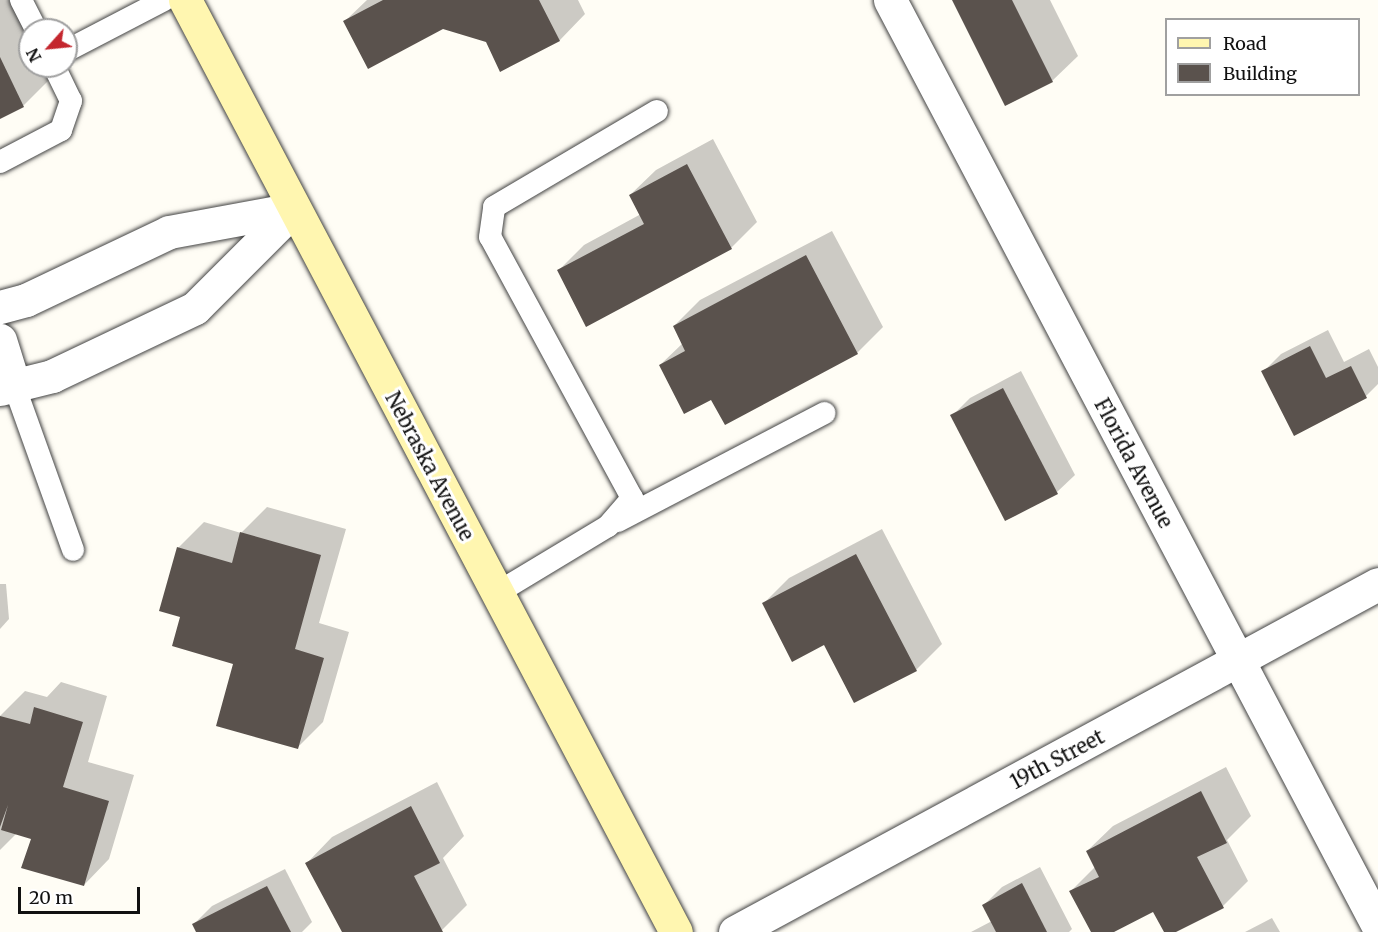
<!DOCTYPE html>
<style>
body{margin:0}
#map{position:relative;width:1378px;height:932px;overflow:hidden;background:#fffdf5;font-family:Merriweather,serif}
div>[style]{position:absolute}
.shadow>*{inset:0;background:#0003}
.building>*{inset:0;background:#5a524d}
.roads{filter:drop-shadow(0 0 2px #444) drop-shadow(0 0 2px #444)}
.service>*{height:22px;margin:-11px;padding:0 11px;transform-origin:11px;border-radius:11px;background:#fff}
.minor>*{height:33px;margin:-16.5px;padding:0 16.5px;transform-origin:16.5px;border-radius:16.5px;background:#fff}
.tertiary>*{height:33px;margin:-16.5px;padding:0 16.5px;transform-origin:16.5px;border-radius:16.5px;background:#fff}
.secondary>*{height:33px;margin:-16.5px;padding:0 16.5px;transform-origin:16.5px;border-radius:16.5px;background:#fff6b0}
span{translate:-50% -50%;white-space:nowrap;text-align:center;line-height:1.15;-webkit-text-stroke:6px #fff;paint-order:stroke}
.street-label{font-size:20px;color:#111}
.legend{position:absolute;left:1165px;top:18px;width:195px;height:78px;box-sizing:border-box;background:#fff;border:2px solid #a0a0a0;margin:0;padding:8px 10px;list-style:none;font-size:18px;color:#111}
.legend li{display:flex;align-items:center;gap:12px;height:30px}
.legend b{width:30px;border:2px solid #a0a0a0}
.north{position:absolute;left:18px;top:18px;width:60px;height:60px;box-sizing:border-box;background:#fff;border:2px solid #a0a0a0;border-radius:50%;rotate:243deg;font-size:16px;font-weight:700;line-height:24px;text-align:center;color:#111}
.north::after{content:'';display:block;margin:auto;width:21px;height:27px;background:#c4262e;clip-path:polygon(50% 0,100% 100%,50% 72%,0 100%)}
.scale{position:absolute;left:18px;top:887px;width:122px;height:27px;box-sizing:border-box;border:3px solid #111;border-top:0;padding-left:8px;font-size:18px;line-height:21px;white-space:nowrap;color:#111;-webkit-text-stroke:4px #fff;paint-order:stroke}
</style>
<div id="map">
<div class="shadow">
<div style="clip-path:polygon(0 0,9px 0,30px 41px,30px 66px,42px 66px,49px 80px,24px 105px,0 117px)"></div>
<div style="clip-path:polygon(367px 0,578px 0,585px 14px,560px 40px,501px 70px,487px 40px,443px 27px,345px 21px)"></div>
<div style="clip-path:polygon(954px 0,1050px 0,1078px 56px,1052px 81px)"></div>
<div style="clip-path:polygon(713px 139px,757px 222px,731px 248px,559px 270px,584px 245px,641px 214px,630px 195px,656px 170px)"></div>
<div style="clip-path:polygon(832px 231px,883px 327px,857px 353px,712px 398px,660px 365px,683px 343px,674px 326px,700px 300px)"></div>
<div style="clip-path:polygon(1328px 330px,1344px 362px,1369px 349px,1378px 367px,1378px 384px,1366px 396px,1263px 372px,1281px 354px)"></div>
<div style="clip-path:polygon(1021px 371px,1075px 475px,1057px 492px,952px 416px,970px 398px)"></div>
<div style="clip-path:polygon(267px 507px,346px 529px,319px 623px,349px 632px,323px 722px,298px 747px,235px 663px,182px 616px,178px 548px,204px 522px,241px 533px)"></div>
<div style="clip-path:polygon(882px 529px,942px 644px,916px 670px,825px 643px,764px 603px,789px 578px)"></div>
<div style="clip-path:polygon(0 584px,6px 584px,9px 619px,0 629px)"></div>
<div style="clip-path:polygon(61px 682px,107px 696px,88px 762px,134px 775px,109px 859px,84px 885px,32px 838px,17px 833px,0 850px,0 716px,25px 691px,47px 697px)"></div>
<div style="clip-path:polygon(1226px 767px,1251px 816px,1227px 840px,1248px 881px,1223px 906px,1173px 932px,1165px 932px,1154px 910px,1111px 932px,1093px 932px,1071px 891px,1095px 867px,1087px 851px,1113px 826px)"></div>
<div style="clip-path:polygon(437px 782px,464px 836px,443px 858px,467px 905px,440px 932px,343px 932px,307px 863px,332px 837px)"></div>
<div style="clip-path:polygon(1040px 867px,1072px 929px,1069px 932px,971px 932px,992px 921px,984px 905px,1002px 887px)"></div>
<div style="clip-path:polygon(285px 869px,312px 922px,302px 932px,198px 932px,194px 924px,212px 906px)"></div>
<div style="clip-path:polygon(1272px 918px,1280px 932px,1245px 932px)"></div>
</div>
<div class="building">
<div style="clip-path:polygon(383px 0,539px 0,560px 41px,500px 72px,486px 42px,443px 29px,368px 69px,343px 21px)"></div>
<div style="clip-path:polygon(952px 0,1012px 0,1053px 82px,1005px 106px)"></div>
<div style="clip-path:polygon(0 57px,24px 107px,0 119px)"></div>
<div style="clip-path:polygon(687px 164px,732px 249px,586px 327px,557px 270px,644px 224px,629px 195px)"></div>
<div style="clip-path:polygon(806px 255px,858px 354px,725px 425px,711px 400px,684px 414px,659px 365px,685px 351px,673px 326px)"></div>
<div style="clip-path:polygon(1310px 346px,1326px 378px,1351px 366px,1367px 398px,1294px 436px,1261px 371px)"></div>
<div style="clip-path:polygon(1003px 388px,1058px 494px,1005px 521px,950px 415px)"></div>
<div style="clip-path:polygon(240px 532px,321px 555px,295px 649px,324px 658px,298px 749px,216px 726px,233px 664px,172px 646px,180px 617px,159px 611px,177px 547px,232px 563px)"></div>
<div style="clip-path:polygon(856px 554px,917px 671px,854px 703px,824px 645px,792px 662px,762px 603px)"></div>
<div style="clip-path:polygon(34px 707px,83px 722px,63px 787px,109px 801px,84px 886px,21px 868px,31px 839px,1px 830px,8px 805px,0 827px,0 716px,30px 724px)"></div>
<div style="clip-path:polygon(1201px 791px,1227px 843px,1197px 857px,1224px 908px,1176px 932px,1164px 932px,1153px 912px,1114px 932px,1091px 932px,1069px 891px,1099px 877px,1086px 851px)"></div>
<div style="clip-path:polygon(411px 806px,440px 863px,414px 876px,443px 932px,342px 932px,305px 863px)"></div>
<div style="clip-path:polygon(1022px 883px,1047px 932px,996px 932px,982px 905px)"></div>
<div style="clip-path:polygon(267px 886px,291px 932px,196px 932px,192px 924px)"></div>
</div>
<div class="roads">
<div class="service">
<div style="left:21px;top:0;width:34px;rotate:63deg"></div>
<div style="left:66px;top:51px;width:110px;rotate:-27.5deg"></div>
<div style="left:0;top:162px;width:69px;rotate:-27.7deg"></div>
<div style="left:61px;top:130px;width:31px;rotate:-71deg"></div>
<div style="left:71px;top:101px;width:39px;rotate:-116deg"></div>
<div style="left:14px;top:385px;width:175px;rotate:70.3deg"></div>
<div style="left:618px;top:521px;width:233px;rotate:-27.6deg"></div>
<div style="left:497px;top:593px;width:130px;rotate:-31.1deg"></div>
<div style="left:608px;top:526px;width:37px;rotate:-49deg"></div>
<div style="left:632px;top:498px;width:297px;rotate:-118.5deg"></div>
<div style="left:490px;top:237px;width:30px;rotate:-82deg"></div>
<div style="left:494px;top:207px;width:189px;rotate:-30.5deg"></div>
</div>
<div class="minor">
<div style="left:890px;top:0;width:1047px;rotate:62.21deg"></div>
</div>
<div class="tertiary">
<div style="left:0;top:307px;width:27px;rotate:-15deg"></div>
<div style="left:26px;top:300px;width:158px;rotate:-25.4deg"></div>
<div style="left:169px;top:232px;width:127px;rotate:-10.4deg"></div>
<div style="left:0;top:340px;width:47px;rotate:72.7deg"></div>
<div style="left:0;top:389px;width:54px;rotate:-14deg"></div>
<div style="left:52px;top:376px;width:158px;rotate:-25.4deg"></div>
<div style="left:195px;top:308px;width:140px;rotate:-45deg"></div>
<div style="left:735px;top:932px;width:731px;rotate:-28.42deg"></div>
</div>
<div class="secondary">
<div style="left:185px;top:0;width:1053px;rotate:62.22deg"></div>
</div>
</div>
<div class="street-label">
<span style="left:1134px;top:463px;rotate:62deg">Florida Avenue</span>
<span style="left:430px;top:466px;rotate:62deg">Nebraska Avenue</span>
<span style="left:1057px;top:759px;rotate:-28deg">19th Street</span>
</div>
<ul class="legend">
<li><b style="height:8px;background:#fff6b0"></b>Road</li>
<li><b style="height:16px;background:#5a524d"></b>Building</li>
</ul>
<div class="north">N</div>
<div class="scale">20 m</div>
</div>
